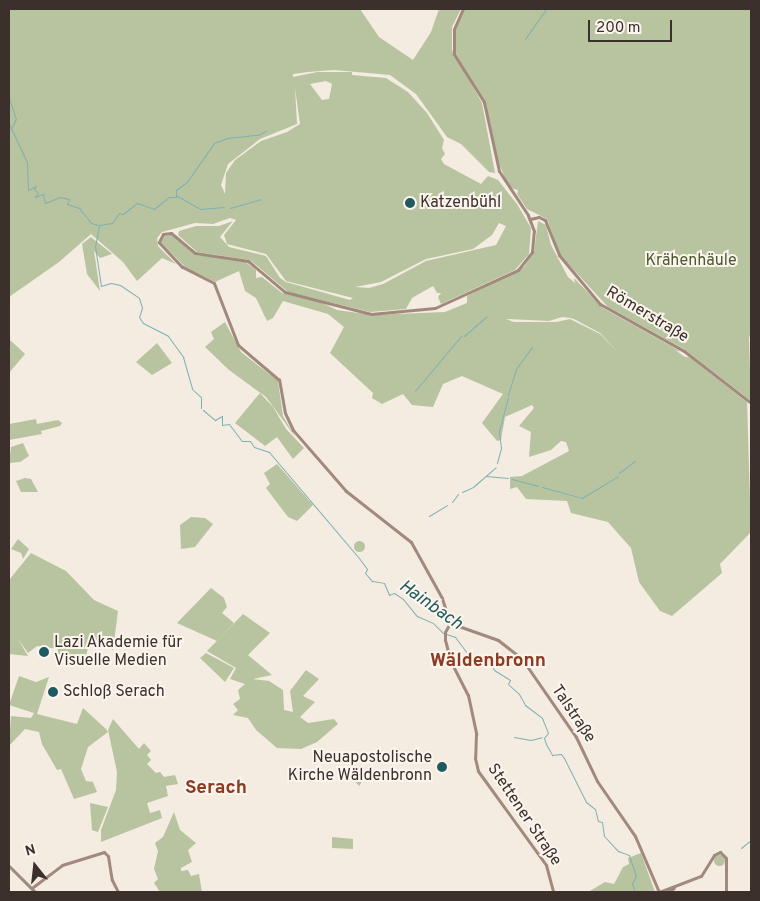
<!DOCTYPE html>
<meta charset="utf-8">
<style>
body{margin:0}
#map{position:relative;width:760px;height:901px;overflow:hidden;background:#f4ebe1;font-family:Overpass,sans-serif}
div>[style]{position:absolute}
.green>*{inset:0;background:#b8c4a0}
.round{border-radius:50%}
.stream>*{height:1px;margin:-0.5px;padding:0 0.5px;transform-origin:0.5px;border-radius:0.5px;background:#7fb0b2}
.secondary>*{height:3px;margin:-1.5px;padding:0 1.5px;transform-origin:1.5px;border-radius:1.5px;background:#a18a7d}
.dots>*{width:14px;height:14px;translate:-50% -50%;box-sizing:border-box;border:2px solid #fbf5ee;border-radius:50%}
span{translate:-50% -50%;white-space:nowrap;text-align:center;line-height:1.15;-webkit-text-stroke:4px #fbf5ee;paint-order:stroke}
.poi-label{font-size:16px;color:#3b302b}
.left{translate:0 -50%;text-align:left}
.right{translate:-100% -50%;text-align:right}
.park-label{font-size:16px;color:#4a5a2e}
.street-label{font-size:16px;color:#3b302b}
.water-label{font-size:18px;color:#1f5a5e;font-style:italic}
.quarter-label{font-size:19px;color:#8c3b22;font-weight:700}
.frame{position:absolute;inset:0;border:10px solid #3b302b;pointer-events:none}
.north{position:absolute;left:10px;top:841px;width:50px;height:50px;-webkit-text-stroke:4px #fbf5ee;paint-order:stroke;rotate:344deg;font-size:14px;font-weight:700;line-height:20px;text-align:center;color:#3b302b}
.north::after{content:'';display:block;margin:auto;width:18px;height:22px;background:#3b302b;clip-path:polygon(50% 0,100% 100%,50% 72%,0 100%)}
.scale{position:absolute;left:588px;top:20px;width:84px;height:22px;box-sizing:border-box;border:2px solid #3b302b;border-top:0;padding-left:6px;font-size:15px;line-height:18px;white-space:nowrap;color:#3b302b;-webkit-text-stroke:4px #fbf5ee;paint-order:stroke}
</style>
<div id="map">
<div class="green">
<div style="clip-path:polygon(evenodd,9px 9px,360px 9px,379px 37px,413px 60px,431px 32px,439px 9px,461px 9px,452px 27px,452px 50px,482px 103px,495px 173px,489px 172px,461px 144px,447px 137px,416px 94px,390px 75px,334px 70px,308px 72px,293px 74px,293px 77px,317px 72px,352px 72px,352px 75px,386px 78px,408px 92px,427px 113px,444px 140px,442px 148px,445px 154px,441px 159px,444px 164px,481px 184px,488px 176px,498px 180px,517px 204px,531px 228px,529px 254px,515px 270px,441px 304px,438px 297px,441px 293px,437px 293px,433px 286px,412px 298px,406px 309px,370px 312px,288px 292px,250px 260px,197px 252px,178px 235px,179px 231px,196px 226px,219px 226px,233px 221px,220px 237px,229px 247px,266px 256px,280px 278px,286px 282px,350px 300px,353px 298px,286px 281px,266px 254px,227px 244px,224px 235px,236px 220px,230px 218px,213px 224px,195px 223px,162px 232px,157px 238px,158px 246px,176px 264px,162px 258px,137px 281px,123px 262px,91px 234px,59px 262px,9px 297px,9px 9px,326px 81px,332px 84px,329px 99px,322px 100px,310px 84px,326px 81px,9px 9px,295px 88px,300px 124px,287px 132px,261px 141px,235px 160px,226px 173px,225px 194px,221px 185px,228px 164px,260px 139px,297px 124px,295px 88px,9px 9px,499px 223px,506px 226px,496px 245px,426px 261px,383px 284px,369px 288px,355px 287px,381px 282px,426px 259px,473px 249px,492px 235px,499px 223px)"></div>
<div style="clip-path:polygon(465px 9px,751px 9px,751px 331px,749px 338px,751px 401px,684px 349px,608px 307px,560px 255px,547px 219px,527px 209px,517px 194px,518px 190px,511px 188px,505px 178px,496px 157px,484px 100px,455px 52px,455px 29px)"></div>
<div style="clip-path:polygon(evenodd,538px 221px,546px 225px,551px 245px,568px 277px,575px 283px,574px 278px,603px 308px,678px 350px,680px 352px,675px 350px,685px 357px,689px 357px,747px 402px,751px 532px,720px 564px,722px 573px,672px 616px,660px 611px,639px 582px,631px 548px,608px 522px,571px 513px,567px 501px,526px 499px,517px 487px,510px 489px,510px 477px,522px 476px,569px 451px,566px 442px,561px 441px,551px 450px,529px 457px,531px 432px,519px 426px,534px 408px,532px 405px,505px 417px,501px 440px,497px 441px,482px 423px,503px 394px,462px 376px,443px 384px,433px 407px,412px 405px,403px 394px,382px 404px,372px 398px,373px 393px,330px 353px,344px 327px,328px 314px,283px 301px,273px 318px,267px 321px,256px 298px,245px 291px,239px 271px,215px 282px,185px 267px,161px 242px,165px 236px,171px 235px,196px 255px,244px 261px,256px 270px,256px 278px,262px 277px,282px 293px,320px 302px,337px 310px,373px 315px,445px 312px,467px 303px,467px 296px,524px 267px,534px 252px,538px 221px,562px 317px,571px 318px,576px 320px,600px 333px,619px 353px,600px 334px,570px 319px,556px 322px,514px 322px,506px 319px,549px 321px,562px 317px)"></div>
<div style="clip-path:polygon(91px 237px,112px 254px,100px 258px,94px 251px,100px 291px,87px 274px,82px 244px)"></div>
<div style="clip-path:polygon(225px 322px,241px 352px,278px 381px,283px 416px,296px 438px,266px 397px,229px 370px,205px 347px,214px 339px,211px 332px)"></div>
<div style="clip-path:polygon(9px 339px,25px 354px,9px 373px)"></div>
<div style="clip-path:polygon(157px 343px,172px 363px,152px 375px,136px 362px)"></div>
<div style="clip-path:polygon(260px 393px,273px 407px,286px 429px,304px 448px,293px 459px,277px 437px,265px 446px,235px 423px)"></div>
<div style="clip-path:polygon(36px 419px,37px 424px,58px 420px,62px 423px,60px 426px,41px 431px,42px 434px,9px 440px,9px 424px)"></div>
<div style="clip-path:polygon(23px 443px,29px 456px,20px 462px,9px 463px,11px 447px)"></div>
<div style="clip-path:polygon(277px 464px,313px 505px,297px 521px,288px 517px,266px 488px,270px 484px,264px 473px)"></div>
<div style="clip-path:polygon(25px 478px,31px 479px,38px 492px,21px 492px,16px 481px)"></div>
<div style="clip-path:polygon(191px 517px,205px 518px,213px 524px,195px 547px,181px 549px,180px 525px)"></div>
<div style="clip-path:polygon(18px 539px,29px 549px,23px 559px,21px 553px,11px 549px)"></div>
<div class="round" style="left:353.5px;top:540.5px;width:11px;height:11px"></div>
<div style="clip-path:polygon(31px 553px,66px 571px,94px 600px,118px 611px,113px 650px,105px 646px,108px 639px,105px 637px,99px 641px,90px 639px,86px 656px,57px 654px,58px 649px,37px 646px,28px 653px,18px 639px,28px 656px,9px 654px,9px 580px)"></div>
<div style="clip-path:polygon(211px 588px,224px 598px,227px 607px,222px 613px,234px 623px,217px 641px,177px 623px)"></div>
<div style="clip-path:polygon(243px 614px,270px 633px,248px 655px,272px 675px,253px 679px,269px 681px,283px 690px,284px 710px,293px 712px,290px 691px,306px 670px,319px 679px,303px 696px,315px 702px,300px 717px,308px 723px,334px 719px,338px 724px,317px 742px,301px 749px,277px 748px,256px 730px,248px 718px,233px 715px,238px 710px,233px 704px,240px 699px,238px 690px,245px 684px,230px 679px,236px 668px,207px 651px)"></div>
<div style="clip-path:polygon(206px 653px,234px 668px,225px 682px,200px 658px)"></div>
<div style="clip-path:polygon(19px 676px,36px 682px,49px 677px,37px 714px,77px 724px,83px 708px,106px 729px,108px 732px,88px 747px,81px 769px,86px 781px,93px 782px,97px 792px,74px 799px,61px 769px,57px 770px,42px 744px,39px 732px,25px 729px,9px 746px,11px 716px,31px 718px,34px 713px,9px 705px)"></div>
<div style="clip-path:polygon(113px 719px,139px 749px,144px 743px,151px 751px,147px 755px,151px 760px,147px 764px,156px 773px,160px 772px,164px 777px,175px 775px,178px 784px,166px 786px,168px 796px,147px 803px,150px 813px,160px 810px,162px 818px,101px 842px,101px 830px,116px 790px,117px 772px,108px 730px)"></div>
<div style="clip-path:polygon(361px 766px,363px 780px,359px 786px,349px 774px)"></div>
<div style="clip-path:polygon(90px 803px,108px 807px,98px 832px,92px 830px)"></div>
<div style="clip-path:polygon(174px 812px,180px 830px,196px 843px,188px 850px,192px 862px,181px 868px,181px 871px,188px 870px,191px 876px,199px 874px,202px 892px,160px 892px,154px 883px,158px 879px,154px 869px,158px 851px,155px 843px,163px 837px)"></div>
<div style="clip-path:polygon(332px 837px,353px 839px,353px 849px,332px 848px)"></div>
<div style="clip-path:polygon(641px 853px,655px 892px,588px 892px,605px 882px,614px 884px,623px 867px,629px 864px,628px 858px)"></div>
<div class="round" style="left:713.5px;top:854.5px;width:11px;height:11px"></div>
</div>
<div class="stream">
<div style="left:525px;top:39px;width:37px;rotate:-55deg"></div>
<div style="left:9px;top:98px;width:22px;rotate:72deg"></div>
<div style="left:16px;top:119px;width:11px;rotate:117deg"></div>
<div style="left:9px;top:124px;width:42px;rotate:64.7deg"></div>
<div style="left:27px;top:162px;width:28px;rotate:88deg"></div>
<div style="left:28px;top:190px;width:9px;rotate:-27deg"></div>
<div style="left:36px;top:186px;width:4px;rotate:124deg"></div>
<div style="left:34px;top:189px;width:6px;rotate:45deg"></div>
<div style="left:38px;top:193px;width:5px;rotate:127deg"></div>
<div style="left:35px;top:197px;width:9px;rotate:-21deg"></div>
<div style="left:43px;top:194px;width:9px;rotate:77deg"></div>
<div style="left:45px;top:203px;width:16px;rotate:-22deg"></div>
<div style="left:60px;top:197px;width:9px;rotate:13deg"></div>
<div style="left:69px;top:199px;width:5px;rotate:112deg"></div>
<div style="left:67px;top:204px;width:13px;rotate:18deg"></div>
<div style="left:79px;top:208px;width:19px;rotate:51deg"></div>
<div style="left:91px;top:223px;width:7px;rotate:16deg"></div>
<div style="left:177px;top:196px;width:26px;rotate:29deg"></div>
<div style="left:200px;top:209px;width:24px;rotate:-5deg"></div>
<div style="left:230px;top:208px;width:32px;rotate:-16deg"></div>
<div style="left:99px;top:225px;width:13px;rotate:-9deg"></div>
<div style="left:112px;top:223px;width:12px;rotate:-55deg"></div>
<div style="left:119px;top:213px;width:4px;rotate:14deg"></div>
<div style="left:123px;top:214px;width:18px;rotate:-38deg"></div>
<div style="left:137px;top:203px;width:18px;rotate:19deg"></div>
<div style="left:154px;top:209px;width:19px;rotate:-39deg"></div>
<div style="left:169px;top:197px;width:7px"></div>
<div style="left:176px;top:197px;width:7px;rotate:-90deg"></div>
<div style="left:176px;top:190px;width:14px;rotate:-36deg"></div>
<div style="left:187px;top:182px;width:47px;rotate:-55.3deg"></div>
<div style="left:214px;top:143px;width:14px;rotate:-21deg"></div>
<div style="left:227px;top:138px;width:31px;rotate:-6deg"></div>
<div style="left:258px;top:135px;width:9px;rotate:-27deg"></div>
<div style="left:99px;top:226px;width:20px;rotate:101deg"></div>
<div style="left:95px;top:246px;width:40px;rotate:81.5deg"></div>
<div style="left:101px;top:286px;width:10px;rotate:-17deg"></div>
<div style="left:111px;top:283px;width:9px;rotate:13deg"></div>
<div style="left:120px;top:285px;width:23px;rotate:34deg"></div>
<div style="left:139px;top:298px;width:10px;rotate:73deg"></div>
<div style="left:142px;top:308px;width:9px;rotate:108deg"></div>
<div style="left:139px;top:317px;width:7px;rotate:56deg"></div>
<div style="left:143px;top:323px;width:28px;rotate:27deg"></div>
<div style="left:168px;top:336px;width:26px;rotate:54deg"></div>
<div style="left:183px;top:357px;width:33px;rotate:74deg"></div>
<div style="left:192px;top:389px;width:12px;rotate:42deg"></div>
<div style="left:201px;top:397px;width:11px;rotate:90deg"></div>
<div style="left:464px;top:336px;width:30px;rotate:-41deg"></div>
<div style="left:415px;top:391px;width:72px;rotate:-50.1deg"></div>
<div style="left:508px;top:395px;width:27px;rotate:-73deg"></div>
<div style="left:516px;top:369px;width:27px;rotate:-54deg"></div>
<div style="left:203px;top:410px;width:16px;rotate:40deg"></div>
<div style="left:215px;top:420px;width:8px;rotate:-30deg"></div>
<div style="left:222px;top:416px;width:9px;rotate:90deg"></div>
<div style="left:222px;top:425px;width:7px;rotate:-8deg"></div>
<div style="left:229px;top:424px;width:21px;rotate:53deg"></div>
<div style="left:242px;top:441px;width:8px"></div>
<div style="left:250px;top:441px;width:7px;rotate:56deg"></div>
<div style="left:254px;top:447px;width:16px;rotate:18deg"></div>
<div style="left:269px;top:452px;width:139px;rotate:49.7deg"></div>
<div style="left:359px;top:558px;width:14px;rotate:54deg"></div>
<div style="left:367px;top:569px;width:4px;rotate:117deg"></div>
<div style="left:365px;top:573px;width:11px;rotate:49deg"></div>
<div style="left:372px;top:581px;width:12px;rotate:9deg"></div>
<div style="left:384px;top:583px;width:13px;rotate:67deg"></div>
<div style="left:389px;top:595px;width:5px;rotate:-22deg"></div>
<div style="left:394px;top:593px;width:11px;rotate:34deg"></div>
<div style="left:403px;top:599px;width:22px;rotate:51deg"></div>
<div style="left:417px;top:616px;width:17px;rotate:24deg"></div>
<div style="left:433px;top:623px;width:14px;rotate:45deg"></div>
<div style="left:443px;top:633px;width:13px;rotate:18deg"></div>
<div style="left:455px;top:637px;width:21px;rotate:53deg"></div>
<div style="left:468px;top:654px;width:23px;rotate:20deg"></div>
<div style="left:490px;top:662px;width:9px;rotate:63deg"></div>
<div style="left:494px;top:670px;width:19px;rotate:32deg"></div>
<div style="left:510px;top:680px;width:4px;rotate:117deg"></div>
<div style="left:508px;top:684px;width:15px;rotate:42deg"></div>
<div style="left:519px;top:694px;width:13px;rotate:61deg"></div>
<div style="left:525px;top:705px;width:21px;rotate:37deg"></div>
<div style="left:542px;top:718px;width:16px;rotate:68deg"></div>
<div style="left:548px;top:733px;width:6px;rotate:129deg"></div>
<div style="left:544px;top:738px;width:6px;rotate:72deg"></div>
<div style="left:546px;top:744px;width:13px;rotate:61deg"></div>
<div style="left:552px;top:755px;width:9px;rotate:-6deg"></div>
<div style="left:561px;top:754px;width:5px;rotate:53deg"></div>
<div style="left:564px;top:758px;width:49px;rotate:63.4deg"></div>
<div style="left:586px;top:802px;width:11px;rotate:38deg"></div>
<div style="left:595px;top:809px;width:12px;rotate:76deg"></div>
<div style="left:598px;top:821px;width:4px;rotate:14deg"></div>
<div style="left:602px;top:822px;width:14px;rotate:82deg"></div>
<div style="left:604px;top:836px;width:21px;rotate:47deg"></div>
<div style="left:618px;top:851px;width:12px;rotate:20deg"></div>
<div style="left:629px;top:855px;width:22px;rotate:72deg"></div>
<div style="left:636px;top:876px;width:9px;rotate:117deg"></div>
<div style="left:632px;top:884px;width:9px;rotate:69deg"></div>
<div style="left:497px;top:463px;width:16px;rotate:-75deg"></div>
<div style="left:501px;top:448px;width:17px;rotate:-97deg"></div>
<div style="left:499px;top:431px;width:35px;rotate:-75deg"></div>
<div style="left:619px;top:473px;width:20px;rotate:-37deg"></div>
<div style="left:486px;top:476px;width:22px;rotate:5deg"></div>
<div style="left:512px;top:479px;width:27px;rotate:15deg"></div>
<div style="left:542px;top:487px;width:41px;rotate:15.4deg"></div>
<div style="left:582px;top:498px;width:42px;rotate:-31.4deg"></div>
<div style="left:462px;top:492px;width:12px;rotate:-24deg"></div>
<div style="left:473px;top:487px;width:30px;rotate:-41deg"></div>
<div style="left:452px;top:502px;width:10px;rotate:-53deg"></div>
<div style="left:429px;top:516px;width:21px;rotate:-31deg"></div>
<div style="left:514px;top:737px;width:17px;rotate:10deg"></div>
<div style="left:531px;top:740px;width:11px;rotate:-15deg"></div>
<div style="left:741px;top:848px;width:13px;rotate:-39deg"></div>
</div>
<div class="secondary">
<div style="left:530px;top:219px;width:9px;rotate:-13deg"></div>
<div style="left:539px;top:217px;width:7px;rotate:27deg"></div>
<div style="left:545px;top:220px;width:38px;rotate:68deg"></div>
<div style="left:559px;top:255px;width:64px;rotate:50.1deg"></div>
<div style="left:600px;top:304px;width:96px;rotate:29.2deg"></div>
<div style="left:684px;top:351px;width:85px;rotate:37.8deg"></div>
<div style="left:450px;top:623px;width:26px;rotate:-108deg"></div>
<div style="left:442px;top:598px;width:64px;rotate:-119deg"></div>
<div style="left:411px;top:542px;width:83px;rotate:-141.9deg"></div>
<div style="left:346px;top:491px;width:81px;rotate:-131deg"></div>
<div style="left:293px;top:430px;width:19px;rotate:-115deg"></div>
<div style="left:285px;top:413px;width:34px;rotate:-100deg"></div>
<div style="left:279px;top:380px;width:54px;rotate:-139.5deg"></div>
<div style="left:238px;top:345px;width:66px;rotate:-111.2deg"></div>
<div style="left:214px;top:283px;width:36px;rotate:-153deg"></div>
<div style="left:182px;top:267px;width:34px;rotate:-133deg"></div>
<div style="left:159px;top:242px;width:9px;rotate:-63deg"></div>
<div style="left:163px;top:234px;width:8px;rotate:-7deg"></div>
<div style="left:171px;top:233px;width:31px;rotate:40deg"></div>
<div style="left:195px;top:253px;width:54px;rotate:8.6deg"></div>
<div style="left:248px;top:261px;width:48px;rotate:40deg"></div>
<div style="left:285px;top:292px;width:89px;rotate:14.3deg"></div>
<div style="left:371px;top:314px;width:64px;rotate:-5.4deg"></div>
<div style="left:435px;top:308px;width:91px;rotate:-24.6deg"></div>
<div style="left:518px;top:270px;width:23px;rotate:-52deg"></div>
<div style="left:532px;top:252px;width:21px;rotate:-85deg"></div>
<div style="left:534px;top:231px;width:17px;rotate:-111deg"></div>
<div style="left:528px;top:215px;width:53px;rotate:-123.4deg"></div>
<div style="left:499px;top:171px;width:71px;rotate:-102.3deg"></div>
<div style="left:484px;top:102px;width:57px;rotate:-122deg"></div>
<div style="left:454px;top:54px;width:25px;rotate:-90deg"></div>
<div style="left:454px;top:29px;width:22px;rotate:-66deg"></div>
<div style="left:450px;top:623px;width:51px;rotate:19.5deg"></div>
<div style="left:498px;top:640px;width:31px;rotate:38deg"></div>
<div style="left:522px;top:659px;width:95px;rotate:55.3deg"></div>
<div style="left:576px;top:737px;width:49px;rotate:64.5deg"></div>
<div style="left:597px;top:781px;width:67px;rotate:55.4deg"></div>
<div style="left:635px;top:836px;width:61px;rotate:66.8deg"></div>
<div style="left:450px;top:623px;width:10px;rotate:119deg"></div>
<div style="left:445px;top:632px;width:8px;rotate:90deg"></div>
<div style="left:445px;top:640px;width:23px;rotate:75deg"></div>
<div style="left:451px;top:662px;width:37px;rotate:63deg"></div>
<div style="left:468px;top:695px;width:40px;rotate:78deg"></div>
<div style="left:476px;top:734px;width:24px;rotate:92deg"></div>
<div style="left:475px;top:758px;width:13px;rotate:77deg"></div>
<div style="left:478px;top:771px;width:116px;rotate:54.1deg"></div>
<div style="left:546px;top:865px;width:28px;rotate:75deg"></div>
<div style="left:9px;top:866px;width:37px;rotate:45deg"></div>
<div style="left:33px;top:887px;width:36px;rotate:-37deg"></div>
<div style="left:62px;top:865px;width:44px;rotate:-17.2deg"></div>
<div style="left:104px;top:852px;width:6px;rotate:45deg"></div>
<div style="left:108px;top:856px;width:24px;rotate:81deg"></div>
<div style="left:112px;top:880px;width:13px;rotate:63deg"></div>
<div style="left:220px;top:892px;width:16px"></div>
<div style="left:659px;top:892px;width:45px;rotate:-20.9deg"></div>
<div style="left:701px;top:876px;width:25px;rotate:-58deg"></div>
<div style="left:714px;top:855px;width:7px;rotate:-27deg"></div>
<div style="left:720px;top:852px;width:8px;rotate:45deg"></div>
<div style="left:726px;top:858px;width:34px;rotate:90deg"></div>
<div style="left:668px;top:892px;width:7px;rotate:-34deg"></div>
</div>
<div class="dots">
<div style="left:410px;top:203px;background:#1f5a5e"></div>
<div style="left:44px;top:652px;background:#1f5a5e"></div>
<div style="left:53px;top:692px;background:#1f5a5e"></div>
<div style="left:442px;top:767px;background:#1f5a5e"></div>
</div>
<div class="poi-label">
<span class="left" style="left:420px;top:203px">Katzenbühl</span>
<span class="left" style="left:54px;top:652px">Lazi Akademie für<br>Visuelle Medien</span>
<span class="left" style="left:63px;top:692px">Schloß Serach</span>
<span class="right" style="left:432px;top:767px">Neuapostolische<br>Kirche Wäldenbronn</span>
</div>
<div class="park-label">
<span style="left:691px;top:261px">Krähenhäule</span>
</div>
<div class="street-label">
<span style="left:647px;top:315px;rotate:31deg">Römerstraße</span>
<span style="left:573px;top:714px;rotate:56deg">Talstraße</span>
<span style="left:524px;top:815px;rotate:56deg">Stettener Straße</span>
</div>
<div class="water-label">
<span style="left:430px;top:606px;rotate:35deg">Hainbach</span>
</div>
<div class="quarter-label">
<span style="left:488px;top:662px">Wäldenbronn</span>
<span style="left:216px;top:789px">Serach</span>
</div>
<div class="frame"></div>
<div class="north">N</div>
<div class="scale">200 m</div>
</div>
